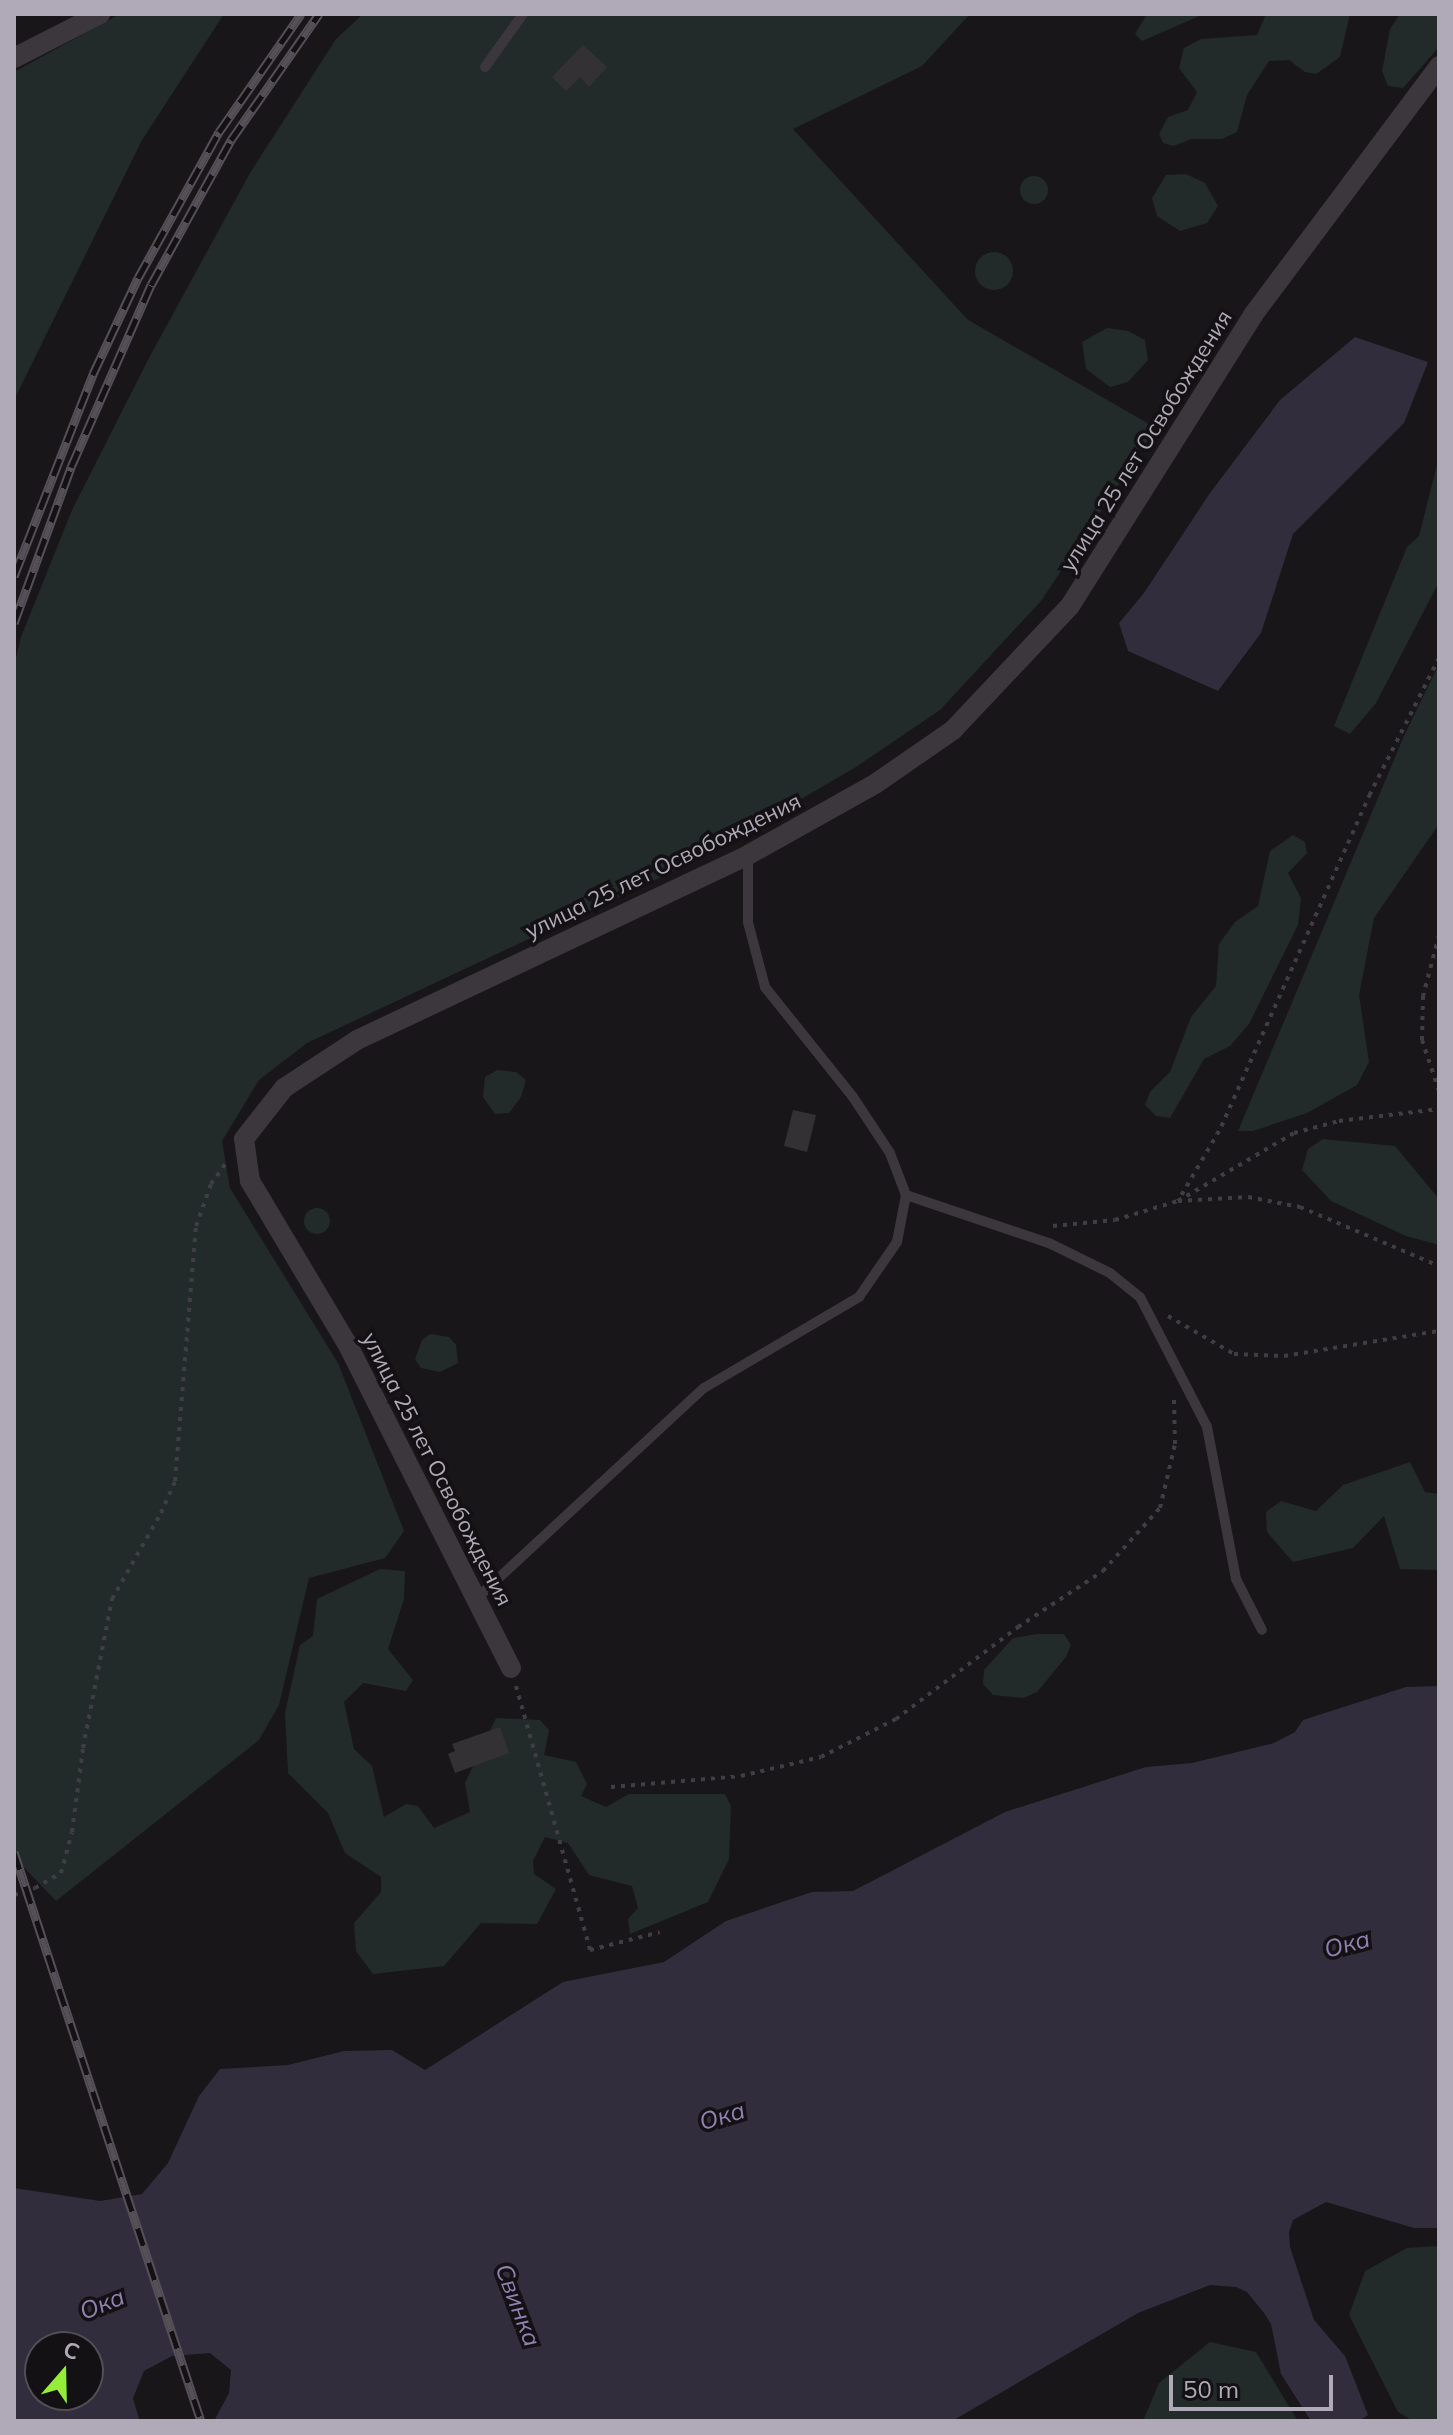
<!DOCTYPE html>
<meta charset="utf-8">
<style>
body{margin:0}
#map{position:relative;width:1453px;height:2435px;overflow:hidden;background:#181618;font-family:Mulish,sans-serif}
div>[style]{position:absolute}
.green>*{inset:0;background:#222b2a}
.round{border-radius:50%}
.water>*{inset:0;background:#312d3c}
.building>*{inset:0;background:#343134}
.path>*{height:4px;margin-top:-2px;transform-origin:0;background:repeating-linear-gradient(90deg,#413d44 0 4px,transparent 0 10px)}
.lane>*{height:10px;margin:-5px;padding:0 5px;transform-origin:5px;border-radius:5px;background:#3b373d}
.street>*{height:20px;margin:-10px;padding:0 10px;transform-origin:10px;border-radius:10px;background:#3b373d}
.rail>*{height:9px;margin-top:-4.5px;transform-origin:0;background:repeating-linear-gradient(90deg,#131113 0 18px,#555058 0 36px);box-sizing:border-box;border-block:2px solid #555058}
span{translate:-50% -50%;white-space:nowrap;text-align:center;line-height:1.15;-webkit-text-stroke:7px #131113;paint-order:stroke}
.street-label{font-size:22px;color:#b0a9b8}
.water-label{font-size:24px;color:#8f81b2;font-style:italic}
.frame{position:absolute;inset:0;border:16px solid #b0a9b8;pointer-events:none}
.north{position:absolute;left:24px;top:2331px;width:80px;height:80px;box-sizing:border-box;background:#131113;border:2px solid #524e55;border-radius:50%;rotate:20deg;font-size:22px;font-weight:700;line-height:32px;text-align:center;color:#b0a9b8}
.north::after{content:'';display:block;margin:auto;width:28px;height:36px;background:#95ed39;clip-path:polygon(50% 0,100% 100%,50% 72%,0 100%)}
.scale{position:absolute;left:1169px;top:2375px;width:164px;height:36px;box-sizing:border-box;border:4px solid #b0a9b8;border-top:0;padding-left:10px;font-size:24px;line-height:28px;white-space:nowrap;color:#b0a9b8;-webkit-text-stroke:6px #131113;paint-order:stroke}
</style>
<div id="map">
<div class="green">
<div style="clip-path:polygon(120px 14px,224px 14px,142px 140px,14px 400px,14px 72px)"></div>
<div style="clip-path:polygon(363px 14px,970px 14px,922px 66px,793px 129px,968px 320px,1156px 428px,1041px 601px,940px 710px,856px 767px,693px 862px,307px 1043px,259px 1080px,222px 1141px,230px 1188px,338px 1363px,404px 1531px,385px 1558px,309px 1578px,279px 1705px,259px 1740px,56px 1901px,14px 1857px,14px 666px,21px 637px,72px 510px,150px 356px,250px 173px,336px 39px)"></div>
<div style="clip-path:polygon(1147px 14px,1204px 14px,1142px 41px,1135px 34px)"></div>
<div style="clip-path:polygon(1266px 14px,1350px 14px,1340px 57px,1316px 74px,1305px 72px,1289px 60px,1269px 61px,1247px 95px,1237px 132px,1222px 139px,1192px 139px,1173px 146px,1163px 143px,1159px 134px,1168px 117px,1188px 110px,1197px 92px,1179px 68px,1184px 48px,1201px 39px,1257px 35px)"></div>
<div style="clip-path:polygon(1400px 14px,1439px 14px,1439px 47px,1403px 88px,1388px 86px,1382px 71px,1390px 29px)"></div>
<div style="clip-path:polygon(1186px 174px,1205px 183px,1218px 206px,1207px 223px,1180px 231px,1157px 216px,1152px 198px,1166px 175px)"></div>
<div class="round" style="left:1020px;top:176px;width:28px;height:28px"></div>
<div class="round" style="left:975px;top:252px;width:38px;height:38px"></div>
<div style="clip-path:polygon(1107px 328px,1128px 331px,1145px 340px,1148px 360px,1128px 382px,1110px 387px,1086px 369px,1082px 342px)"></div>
<div style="clip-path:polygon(1439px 457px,1439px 582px,1376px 703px,1350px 734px,1334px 726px,1407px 547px,1419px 536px)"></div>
<div style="clip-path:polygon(1439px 664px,1439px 824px,1374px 918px,1359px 995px,1369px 1062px,1357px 1085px,1307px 1113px,1253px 1131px,1238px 1131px,1404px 736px)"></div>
<div style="clip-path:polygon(1293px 835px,1305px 842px,1307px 853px,1288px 873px,1301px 898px,1298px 925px,1249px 1024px,1230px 1046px,1204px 1059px,1170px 1118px,1156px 1116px,1145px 1105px,1150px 1092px,1170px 1072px,1191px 1017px,1216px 986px,1219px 944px,1235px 922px,1258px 906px,1270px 851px)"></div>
<div style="clip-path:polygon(497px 1070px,516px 1072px,526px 1080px,521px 1097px,509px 1113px,495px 1114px,483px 1097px,485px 1077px)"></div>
<div style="clip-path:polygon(1323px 1139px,1395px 1146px,1439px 1199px,1439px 1245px,1406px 1236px,1331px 1201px,1302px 1170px,1308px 1149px)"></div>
<div class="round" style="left:304px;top:1208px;width:26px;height:26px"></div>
<div style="clip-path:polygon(430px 1334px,449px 1337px,456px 1345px,458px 1363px,440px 1372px,421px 1368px,415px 1359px,422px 1340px)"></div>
<div style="clip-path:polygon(1410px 1462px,1425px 1492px,1439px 1494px,1438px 1570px,1400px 1569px,1384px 1516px,1353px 1548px,1293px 1562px,1267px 1532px,1266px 1512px,1281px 1501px,1316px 1511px,1343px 1485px)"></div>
<div style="clip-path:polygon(380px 1569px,405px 1571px,404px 1599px,388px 1649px,413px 1680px,406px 1691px,363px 1683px,344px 1702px,354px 1749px,372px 1766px,384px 1817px,406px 1804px,418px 1806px,434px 1828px,470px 1812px,465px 1783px,496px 1718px,540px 1720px,549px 1730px,544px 1755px,576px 1762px,587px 1784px,581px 1796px,606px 1807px,629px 1794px,725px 1794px,731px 1806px,729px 1859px,708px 1902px,630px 1934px,628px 1919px,638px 1908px,632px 1886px,589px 1875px,568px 1843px,545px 1837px,533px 1861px,534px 1874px,556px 1889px,537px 1924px,481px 1923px,444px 1966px,373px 1974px,356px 1951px,354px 1923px,381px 1892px,381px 1877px,345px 1853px,328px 1813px,288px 1773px,285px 1713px,300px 1645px,313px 1636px,317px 1599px)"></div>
<div style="clip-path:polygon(1037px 1634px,1064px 1634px,1071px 1645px,1066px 1657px,1037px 1692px,1023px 1698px,993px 1695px,983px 1684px,984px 1670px,1013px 1638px)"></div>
<div style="clip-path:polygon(1439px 2246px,1439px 2421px,1413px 2421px,1398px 2412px,1349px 2315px,1365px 2271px,1407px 2248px)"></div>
<div style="clip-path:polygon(1210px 2342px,1256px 2352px,1298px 2421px,1143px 2421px,1159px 2383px)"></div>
</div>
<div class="water">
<div style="clip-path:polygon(1355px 337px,1428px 362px,1404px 423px,1293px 534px,1261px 633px,1218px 691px,1128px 651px,1119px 623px,1144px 593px,1210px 493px,1280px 400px)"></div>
<div style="clip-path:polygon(evenodd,1439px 1686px,1439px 2228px,1414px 2228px,1326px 2202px,1293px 2220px,1289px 2232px,1290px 2247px,1314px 2320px,1345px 2356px,1368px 2415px,1359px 2421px,1311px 2421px,1281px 2374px,1271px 2324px,1264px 2313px,1247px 2292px,1236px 2287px,1210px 2285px,1138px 2313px,952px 2421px,214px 2421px,229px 2393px,231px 2370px,210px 2353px,172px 2356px,144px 2371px,133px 2398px,139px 2419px,143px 2421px,14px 2421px,14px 2188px,100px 2201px,142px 2194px,168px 2163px,199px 2096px,220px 2069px,288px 2065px,344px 2051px,392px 2050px,425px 2070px,563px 1982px,664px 1962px,726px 1921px,812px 1892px,853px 1891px,1005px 1812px,1146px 1767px,1192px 1763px,1274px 1743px,1295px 1732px,1303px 1720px,1406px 1687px,1439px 1686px,40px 2347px,88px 2347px,88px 2395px,40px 2395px,40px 2347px)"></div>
</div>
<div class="building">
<div style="clip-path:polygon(583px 45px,607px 67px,589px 87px,580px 77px,566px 91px,552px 77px)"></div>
<div style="clip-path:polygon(793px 1110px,816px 1115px,807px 1152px,784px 1146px)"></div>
<div style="clip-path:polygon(500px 1727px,509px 1753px,455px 1773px,448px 1754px,455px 1751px,452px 1744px)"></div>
</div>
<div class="path">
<div style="left:1439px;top:658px;width:153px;rotate:116.9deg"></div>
<div style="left:1370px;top:794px;width:369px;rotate:114.1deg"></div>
<div style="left:1219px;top:1131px;width:81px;rotate:120.4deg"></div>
<div style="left:1178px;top:1201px;width:70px;rotate:-3.3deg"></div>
<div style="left:1248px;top:1197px;width:53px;rotate:10.9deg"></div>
<div style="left:1300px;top:1207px;width:151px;rotate:23deg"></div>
<div style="left:1439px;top:935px;width:63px;rotate:104.7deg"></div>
<div style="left:1423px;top:996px;width:44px;rotate:91.3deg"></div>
<div style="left:1422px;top:1040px;width:54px;rotate:71.6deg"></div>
<div style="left:1053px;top:1226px;width:62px;rotate:-5.5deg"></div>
<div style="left:1115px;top:1220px;width:66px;rotate:-16.8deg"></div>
<div style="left:1178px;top:1201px;width:134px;rotate:-30.4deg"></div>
<div style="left:1294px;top:1133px;width:47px;rotate:-14.9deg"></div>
<div style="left:1339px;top:1121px;width:101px;rotate:-6.8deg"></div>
<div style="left:1168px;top:1316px;width:76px;rotate:29.9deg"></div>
<div style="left:1234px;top:1354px;width:50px;rotate:2.3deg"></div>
<div style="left:1284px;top:1356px;width:157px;rotate:-9.2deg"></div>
<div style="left:516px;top:1686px;width:274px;rotate:74.3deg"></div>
<div style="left:590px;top:1950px;width:72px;rotate:-14.4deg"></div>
<div style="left:611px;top:1787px;width:130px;rotate:-4.8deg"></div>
<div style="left:741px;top:1776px;width:82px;rotate:-13.4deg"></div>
<div style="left:821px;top:1757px;width:84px;rotate:-26.9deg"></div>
<div style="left:896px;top:1719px;width:153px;rotate:-37deg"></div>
<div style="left:1018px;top:1627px;width:102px;rotate:-33.4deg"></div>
<div style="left:1103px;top:1571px;width:85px;rotate:-47.9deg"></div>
<div style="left:1160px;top:1508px;width:66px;rotate:-76.8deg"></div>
<div style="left:1175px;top:1444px;width:44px;rotate:-91.3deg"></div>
<div style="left:14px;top:1895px;width:22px;rotate:-18deg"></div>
<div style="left:35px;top:1888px;width:30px;rotate:-30deg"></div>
<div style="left:61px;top:1873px;width:42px;rotate:-75deg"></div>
<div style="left:72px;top:1832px;width:85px;rotate:-82.5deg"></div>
<div style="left:83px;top:1748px;width:152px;rotate:-79deg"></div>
<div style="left:112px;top:1599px;width:99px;rotate:-60.3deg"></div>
<div style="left:161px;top:1513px;width:35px;rotate:-66deg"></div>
<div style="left:175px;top:1481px;width:256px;rotate:-85.3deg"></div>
<div style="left:196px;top:1226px;width:45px;rotate:-70.3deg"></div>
<div style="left:211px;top:1184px;width:29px;rotate:-54deg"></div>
</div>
<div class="lane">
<div style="left:485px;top:67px;width:65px;rotate:-54.4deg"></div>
<div style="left:906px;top:1195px;width:151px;rotate:18.6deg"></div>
<div style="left:1049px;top:1243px;width:68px;rotate:26.2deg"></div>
<div style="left:1110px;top:1273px;width:38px;rotate:39deg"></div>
<div style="left:1140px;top:1297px;width:146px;rotate:62.7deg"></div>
<div style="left:1207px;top:1427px;width:155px;rotate:79.2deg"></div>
<div style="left:1236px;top:1579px;width:57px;rotate:63deg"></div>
<div style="left:476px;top:1599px;width:311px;rotate:-42.8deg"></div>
<div style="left:704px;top:1388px;width:180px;rotate:-30.4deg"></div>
<div style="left:859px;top:1297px;width:67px;rotate:-55.4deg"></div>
<div style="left:897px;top:1242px;width:48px;rotate:-79.2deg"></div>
<div style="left:906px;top:1195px;width:45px;rotate:-110.9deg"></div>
<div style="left:890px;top:1153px;width:67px;rotate:-123.5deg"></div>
<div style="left:853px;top:1097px;width:141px;rotate:-128.7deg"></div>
<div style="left:765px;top:987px;width:67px;rotate:-104.7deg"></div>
<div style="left:748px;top:922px;width:67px;rotate:-90deg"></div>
</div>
<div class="street">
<div style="left:14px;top:58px;width:97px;rotate:-27.1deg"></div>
<div style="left:511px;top:1668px;width:365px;rotate:-116.8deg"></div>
<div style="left:346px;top:1342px;width:187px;rotate:-120.8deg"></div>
<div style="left:250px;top:1181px;width:42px;rotate:-98.1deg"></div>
<div style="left:244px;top:1139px;width:65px;rotate:-51.9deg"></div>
<div style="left:284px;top:1088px;width:87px;rotate:-33.3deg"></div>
<div style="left:357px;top:1040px;width:433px;rotate:-25.3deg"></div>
<div style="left:748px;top:855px;width:145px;rotate:-29.2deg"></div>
<div style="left:875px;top:784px;width:95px;rotate:-34.7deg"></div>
<div style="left:953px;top:730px;width:170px;rotate:-46.7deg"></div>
<div style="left:1070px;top:606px;width:344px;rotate:-57.8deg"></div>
<div style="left:1253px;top:315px;width:311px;rotate:-53.2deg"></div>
</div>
<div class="rail">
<div style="left:14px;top:576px;width:217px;rotate:-68.6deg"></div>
<div style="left:93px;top:374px;width:106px;rotate:-64.9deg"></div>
<div style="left:138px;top:278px;width:167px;rotate:-61deg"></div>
<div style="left:219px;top:132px;width:144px;rotate:-55.2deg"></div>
<div style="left:14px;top:623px;width:166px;rotate:-69.9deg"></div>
<div style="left:71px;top:467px;width:199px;rotate:-66.3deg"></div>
<div style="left:151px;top:285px;width:166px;rotate:-61.1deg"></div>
<div style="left:231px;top:140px;width:154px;rotate:-55.1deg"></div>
<div style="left:14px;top:1852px;width:599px;rotate:71.81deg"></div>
</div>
<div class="street-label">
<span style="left:1146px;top:441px;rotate:-58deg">улица 25 лет Освобождения</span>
<span style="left:663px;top:866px;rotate:-26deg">улица 25 лет Освобождения</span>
<span style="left:437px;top:1469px;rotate:63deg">улица 25 лет Освобождения</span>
</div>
<div class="water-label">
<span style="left:1347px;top:1944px;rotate:-15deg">Ока</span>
<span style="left:722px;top:2116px;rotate:-17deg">Ока</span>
<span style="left:102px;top:2304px;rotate:-22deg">Ока</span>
<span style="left:518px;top:2305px;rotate:69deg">Свинка</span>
</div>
<div class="frame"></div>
<div class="north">С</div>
<div class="scale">50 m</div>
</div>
